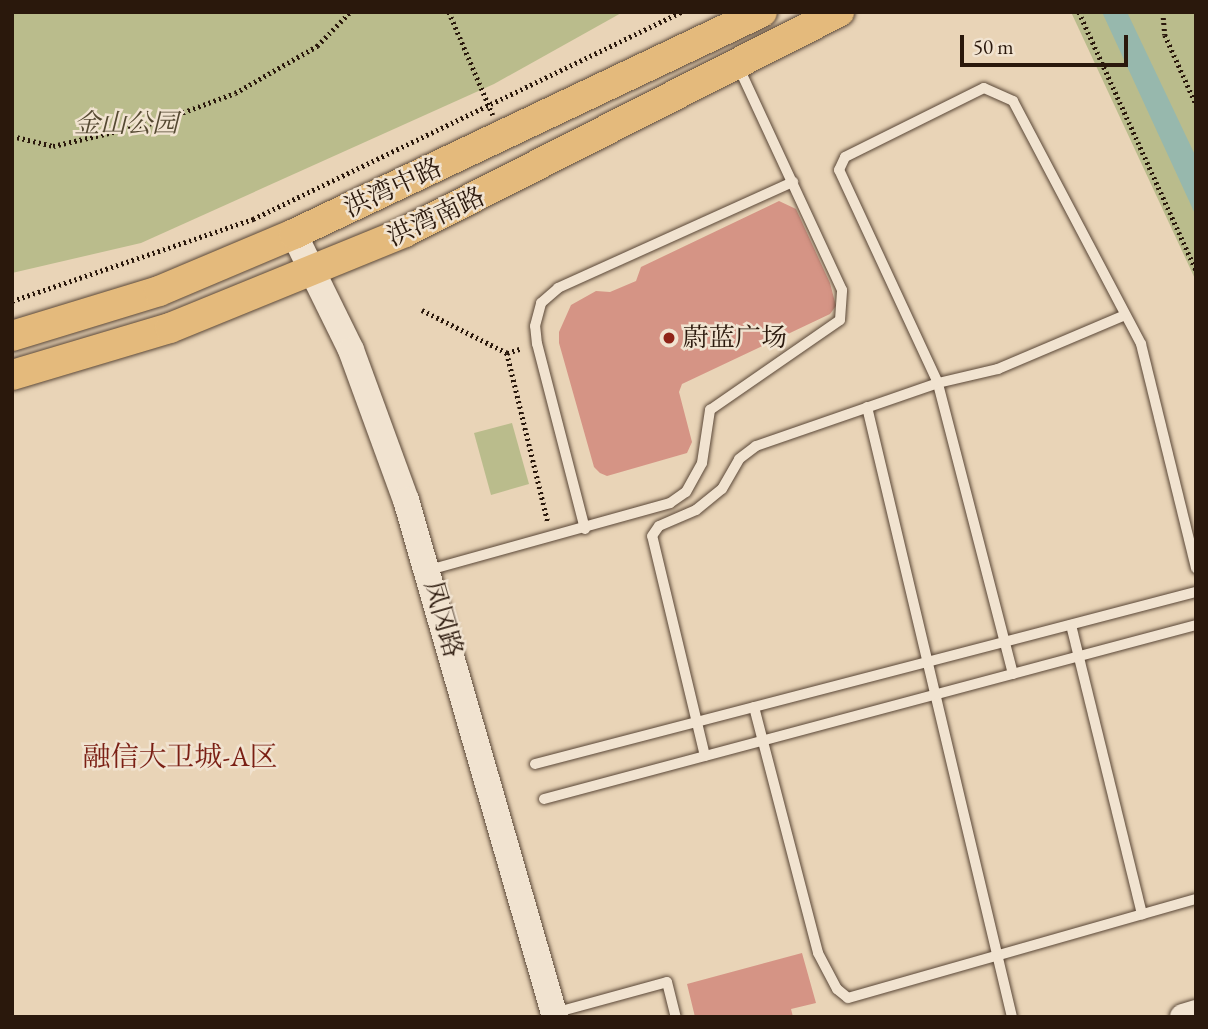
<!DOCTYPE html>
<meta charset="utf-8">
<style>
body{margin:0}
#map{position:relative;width:1208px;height:1029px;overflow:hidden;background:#e9d4b7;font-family:"EB Garamond","Noto Serif SC",serif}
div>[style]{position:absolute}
.green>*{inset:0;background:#babc8c}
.water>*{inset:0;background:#97b8ad}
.building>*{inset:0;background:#d59485}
.path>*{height:4.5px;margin-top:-2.25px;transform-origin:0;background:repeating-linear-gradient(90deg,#2a180c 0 2px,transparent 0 5.5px)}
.roads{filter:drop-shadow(0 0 2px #5a4737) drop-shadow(0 0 2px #5a4737)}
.lane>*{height:10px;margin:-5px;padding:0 5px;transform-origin:5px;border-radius:5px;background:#f1e3d0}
.secondary>*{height:26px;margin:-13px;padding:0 13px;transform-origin:13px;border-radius:13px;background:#f1e3d0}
.primary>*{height:30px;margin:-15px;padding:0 15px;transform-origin:15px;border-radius:15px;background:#e4ba7c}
.dots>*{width:19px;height:19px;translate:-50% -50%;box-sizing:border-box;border:4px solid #f1e3d0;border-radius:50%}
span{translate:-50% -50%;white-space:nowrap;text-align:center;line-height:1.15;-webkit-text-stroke:5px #f1e3d0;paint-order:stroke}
.park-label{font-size:26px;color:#554932;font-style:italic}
.street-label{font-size:26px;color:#2a180c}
.poi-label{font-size:26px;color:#2a180c}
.left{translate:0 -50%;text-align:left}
.neighbourhood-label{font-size:28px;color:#7a1f14}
.frame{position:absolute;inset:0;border:14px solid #2a180c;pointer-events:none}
.scale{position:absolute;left:960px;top:35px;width:168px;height:32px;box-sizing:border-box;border:4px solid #2a180c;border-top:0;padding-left:9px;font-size:21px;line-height:24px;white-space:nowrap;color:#2a180c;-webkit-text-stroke:5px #f1e3d0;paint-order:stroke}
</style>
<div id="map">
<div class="green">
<div style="clip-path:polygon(12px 12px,623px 12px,494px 84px,141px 243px,12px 273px)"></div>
<div style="clip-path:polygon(1071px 12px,1193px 12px,1196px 17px,1196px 281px)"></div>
<div style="clip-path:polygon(512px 423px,529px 484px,491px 495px,474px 433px)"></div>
</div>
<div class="water">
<div style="clip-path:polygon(1102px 12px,1127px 12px,1196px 157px,1196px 216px)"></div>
</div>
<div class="building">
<div style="clip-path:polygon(779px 201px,796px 209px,830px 283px,836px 306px,830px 314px,682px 384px,679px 392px,692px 442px,687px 453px,607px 476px,600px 473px,594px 467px,559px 343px,559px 332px,571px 305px,596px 291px,610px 292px,636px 281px,641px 267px)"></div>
<div style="clip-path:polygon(802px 953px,816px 1003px,791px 1009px,793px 1017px,695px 1017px,687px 984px)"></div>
</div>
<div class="path">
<div style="left:449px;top:12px;width:112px;rotate:66.9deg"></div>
<div style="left:1079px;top:12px;width:283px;rotate:65.6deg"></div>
<div style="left:1163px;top:12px;width:23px;rotate:85deg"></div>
<div style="left:1165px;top:35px;width:76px;rotate:65.8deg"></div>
<div style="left:12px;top:136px;width:42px;rotate:13.7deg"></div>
<div style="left:53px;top:146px;width:107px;rotate:-13deg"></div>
<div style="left:157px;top:122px;width:83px;rotate:-20.4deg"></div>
<div style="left:235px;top:93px;width:95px;rotate:-29.8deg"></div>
<div style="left:317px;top:46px;width:47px;rotate:-45.9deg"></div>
<div style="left:12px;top:301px;width:255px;rotate:-18.8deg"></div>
<div style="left:253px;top:219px;width:476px;rotate:-25.8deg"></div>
<div style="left:422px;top:310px;width:95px;rotate:26.8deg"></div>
<div style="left:507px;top:353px;width:16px;rotate:-18deg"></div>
<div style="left:507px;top:353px;width:174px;rotate:76.4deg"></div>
</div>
<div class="roads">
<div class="lane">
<div style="left:867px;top:407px;width:627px;rotate:76.63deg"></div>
<div style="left:585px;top:529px;width:191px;rotate:-104.5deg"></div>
<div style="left:537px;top:344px;width:18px;rotate:-96deg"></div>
<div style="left:535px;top:326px;width:24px;rotate:-75deg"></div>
<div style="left:541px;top:303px;width:23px;rotate:-41deg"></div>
<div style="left:558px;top:288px;width:258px;rotate:-24.3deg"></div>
<div style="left:429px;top:570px;width:250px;rotate:-15.5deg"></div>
<div style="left:670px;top:503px;width:19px;rotate:-35deg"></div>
<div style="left:686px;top:492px;width:33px;rotate:-61deg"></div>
<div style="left:702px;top:463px;width:54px;rotate:-81.4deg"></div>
<div style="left:710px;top:410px;width:158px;rotate:-34.7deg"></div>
<div style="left:840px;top:320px;width:30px;rotate:-86deg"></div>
<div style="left:842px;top:290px;width:247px;rotate:-114.9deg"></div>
<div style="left:1071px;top:625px;width:298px;rotate:76.2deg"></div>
<div style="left:1013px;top:674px;width:301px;rotate:-104.5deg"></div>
<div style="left:938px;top:383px;width:62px;rotate:-13.1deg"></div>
<div style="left:998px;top:369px;width:138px;rotate:-23deg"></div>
<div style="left:754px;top:707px;width:254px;rotate:75.4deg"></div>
<div style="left:818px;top:953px;width:41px;rotate:62.2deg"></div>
<div style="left:837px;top:989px;width:14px;rotate:39deg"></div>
<div style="left:848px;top:998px;width:362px;rotate:-15.9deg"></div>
<div style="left:705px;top:756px;width:226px;rotate:-103.5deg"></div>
<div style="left:652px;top:536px;width:12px;rotate:-55deg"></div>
<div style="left:659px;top:526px;width:40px;rotate:-23.4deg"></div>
<div style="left:696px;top:510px;width:33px;rotate:-39deg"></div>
<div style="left:722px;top:489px;width:34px;rotate:-60deg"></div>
<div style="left:739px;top:459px;width:21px;rotate:-37deg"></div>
<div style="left:756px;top:446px;width:193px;rotate:-19.1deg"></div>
<div style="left:938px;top:383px;width:235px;rotate:-114.9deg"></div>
<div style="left:839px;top:170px;width:14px;rotate:-65deg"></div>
<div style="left:845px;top:157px;width:155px;rotate:-26.4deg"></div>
<div style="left:984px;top:88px;width:32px;rotate:24deg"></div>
<div style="left:1013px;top:101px;width:275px;rotate:62.2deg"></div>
<div style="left:1141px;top:344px;width:231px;rotate:76.2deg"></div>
<div style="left:535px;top:764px;width:683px;rotate:-14.59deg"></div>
<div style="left:544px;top:799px;width:675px;rotate:-14.94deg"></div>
<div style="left:554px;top:1013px;width:117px;rotate:-15.3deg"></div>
<div style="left:667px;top:982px;width:36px;rotate:76deg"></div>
</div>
<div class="secondary">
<div style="left:294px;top:234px;width:129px;rotate:63.8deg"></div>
<div style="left:351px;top:350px;width:160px;rotate:69.9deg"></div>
<div style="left:406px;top:500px;width:538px;rotate:73.92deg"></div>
<div style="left:1183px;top:1017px;width:14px;rotate:-17deg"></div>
</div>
<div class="primary">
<div style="left:12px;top:336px;width:154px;rotate:-17deg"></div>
<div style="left:159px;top:291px;width:147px;rotate:-22.9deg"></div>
<div style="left:294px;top:234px;width:518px;rotate:-25.38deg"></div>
<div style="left:12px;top:375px;width:165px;rotate:-16.6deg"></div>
<div style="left:170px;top:328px;width:254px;rotate:-22.2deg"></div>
<div style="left:405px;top:232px;width:487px;rotate:-26.9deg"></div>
</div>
</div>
<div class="dots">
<div style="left:669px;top:338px;background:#8f2418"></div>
</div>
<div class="park-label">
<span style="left:126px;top:124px">金山公园</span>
</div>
<div class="street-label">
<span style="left:393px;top:188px;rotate:-25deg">洪湾中路</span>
<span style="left:436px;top:217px;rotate:-25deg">洪湾南路</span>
<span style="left:443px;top:619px;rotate:74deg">凤冈路</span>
</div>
<div class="poi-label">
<span class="left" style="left:683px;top:338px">蔚蓝广场</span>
</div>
<div class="neighbourhood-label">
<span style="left:180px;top:756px">融信大卫城-A区</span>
</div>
<div class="frame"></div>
<div class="scale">50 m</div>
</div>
